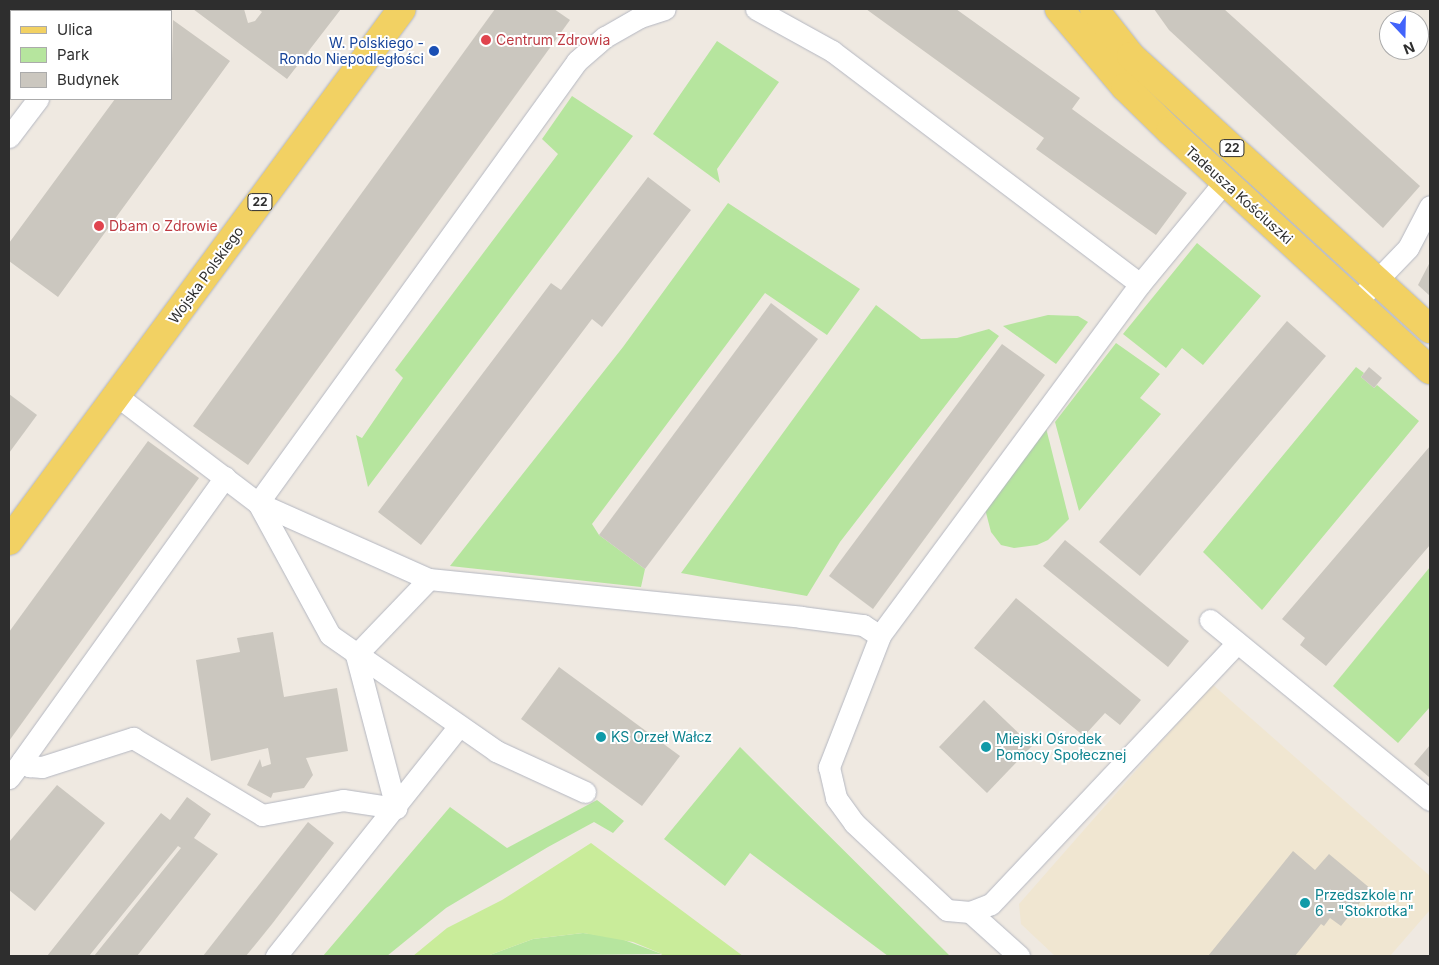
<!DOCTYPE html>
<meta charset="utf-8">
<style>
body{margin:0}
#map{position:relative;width:1439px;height:965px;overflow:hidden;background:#efe9e1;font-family:Inter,sans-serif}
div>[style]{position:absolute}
.education>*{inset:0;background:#f0e6d1}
.green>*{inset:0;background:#b6e59e}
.pitch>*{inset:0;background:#c9ec9a}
.building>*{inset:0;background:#cbc7bf}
.roads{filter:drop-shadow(0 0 1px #b4b7c1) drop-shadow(0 0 1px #b4b7c1)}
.lane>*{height:21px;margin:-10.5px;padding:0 10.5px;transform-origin:10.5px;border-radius:10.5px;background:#fff}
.primary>*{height:28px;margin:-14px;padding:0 14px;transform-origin:14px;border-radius:14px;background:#f2d163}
.dots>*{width:14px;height:14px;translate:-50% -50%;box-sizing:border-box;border:2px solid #fff;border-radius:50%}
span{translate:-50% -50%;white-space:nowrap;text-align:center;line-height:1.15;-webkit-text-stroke:4px #fff;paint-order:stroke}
.shield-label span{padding:1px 4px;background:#fff;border:1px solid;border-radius:4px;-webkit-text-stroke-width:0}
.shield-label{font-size:12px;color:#2e2e2e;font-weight:700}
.health-label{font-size:14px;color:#be3a42}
.left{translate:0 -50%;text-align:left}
.transit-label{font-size:14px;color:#164399}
.right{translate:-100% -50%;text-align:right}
.street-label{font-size:14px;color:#2e2e2e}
.culture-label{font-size:14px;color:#0d838f}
.frame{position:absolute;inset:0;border:10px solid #2e2e2e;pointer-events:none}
.legend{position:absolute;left:10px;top:10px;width:162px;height:90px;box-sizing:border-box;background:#fff;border:1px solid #ababab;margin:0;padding:6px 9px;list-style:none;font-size:15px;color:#2e2e2e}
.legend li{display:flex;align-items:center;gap:10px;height:25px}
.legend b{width:25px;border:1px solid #ababab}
.north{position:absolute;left:1379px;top:10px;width:50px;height:50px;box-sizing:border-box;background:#fff;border:1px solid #ababab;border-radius:50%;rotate:159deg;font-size:14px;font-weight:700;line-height:20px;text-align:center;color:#2e2e2e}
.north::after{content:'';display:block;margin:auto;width:18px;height:22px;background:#4264fb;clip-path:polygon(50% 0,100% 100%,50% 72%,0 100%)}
</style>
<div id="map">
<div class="education">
<div style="clip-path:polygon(1212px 684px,1430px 876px,1430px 910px,1390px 956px,1055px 956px,1021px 924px,1019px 904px)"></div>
</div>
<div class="green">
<div style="clip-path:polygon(717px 41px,779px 82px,717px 169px,720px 183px,653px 134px)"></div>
<div style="clip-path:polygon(572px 96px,633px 136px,368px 487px,356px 435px,362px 438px,403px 378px,395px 370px,558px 154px,542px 139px)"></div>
<div style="clip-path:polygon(728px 203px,860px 289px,827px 335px,765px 293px,592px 524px,599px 535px,645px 569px,641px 587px,450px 566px,623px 347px)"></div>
<div style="clip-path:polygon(1197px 243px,1261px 296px,1203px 365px,1182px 348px,1166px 368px,1123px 334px)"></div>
<div style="clip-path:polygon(876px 305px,921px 339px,957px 338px,989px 329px,999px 336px,840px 542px,807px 596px,681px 573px)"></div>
<div style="clip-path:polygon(1048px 315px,1078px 316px,1088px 322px,1056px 364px,1003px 326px)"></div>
<div style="clip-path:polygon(1116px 343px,1160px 374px,1140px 398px,1161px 414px,1079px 511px,1055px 422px)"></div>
<div style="clip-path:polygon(1356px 367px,1364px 373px,1361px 377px,1374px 388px,1377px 385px,1419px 421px,1262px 610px,1203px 552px)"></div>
<div style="clip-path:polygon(1046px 428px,1069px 519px,1048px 540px,1037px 545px,1014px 548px,1001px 545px,991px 532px,984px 505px)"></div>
<div style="clip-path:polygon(1430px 567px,1430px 707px,1398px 743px,1333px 686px)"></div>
<div style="clip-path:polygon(740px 747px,950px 956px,888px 956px,750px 853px,725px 886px,664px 839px)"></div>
<div style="clip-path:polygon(597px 800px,624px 821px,613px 833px,594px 822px,548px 847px,446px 908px,387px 956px,323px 956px,450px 807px,507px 848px)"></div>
<div style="clip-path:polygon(583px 933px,616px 937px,662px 954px,487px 956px,533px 939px)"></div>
</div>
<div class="pitch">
<div style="clip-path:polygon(591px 843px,743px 956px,660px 956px,662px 954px,633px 942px,583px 933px,533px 939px,487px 956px,413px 956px,447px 928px,502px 900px)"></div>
</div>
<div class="building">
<div style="clip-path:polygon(193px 9px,244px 9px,248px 23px,255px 21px,262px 12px,258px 9px,341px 9px,287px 79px)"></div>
<div style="clip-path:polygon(495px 9px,554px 9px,570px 20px,248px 465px,193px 426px)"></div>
<div style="clip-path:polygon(866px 9px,956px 9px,1080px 98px,1072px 109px,1187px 193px,1156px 235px,1036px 149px,1044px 138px)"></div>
<div style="clip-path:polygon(1154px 9px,1224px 9px,1420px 186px,1383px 228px,1169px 30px)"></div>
<div style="clip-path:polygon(173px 20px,230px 61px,58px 297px,9px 261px,9px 243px,115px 99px,171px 99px)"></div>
<div style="clip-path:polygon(648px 177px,691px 210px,602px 327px,592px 319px,421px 545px,378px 512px,551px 283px,561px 290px)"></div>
<div style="clip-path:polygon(1430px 262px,1430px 296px,1418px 285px)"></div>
<div style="clip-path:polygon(771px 303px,818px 339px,645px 569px,599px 535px)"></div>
<div style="clip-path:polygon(1287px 321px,1326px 356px,1140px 576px,1099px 542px)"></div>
<div style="clip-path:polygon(1002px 344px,1045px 375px,873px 609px,829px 576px)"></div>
<div style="clip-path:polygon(1369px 367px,1382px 378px,1374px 388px,1361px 377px)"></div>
<div style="clip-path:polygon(9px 394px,37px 415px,9px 453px)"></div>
<div style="clip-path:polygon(148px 441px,199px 478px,9px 741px,9px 632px)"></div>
<div style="clip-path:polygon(1430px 446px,1430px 545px,1326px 666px,1300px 645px,1305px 638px,1282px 619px)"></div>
<div style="clip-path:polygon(1065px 540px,1189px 641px,1168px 667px,1043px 566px)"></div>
<div style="clip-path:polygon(1016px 598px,1141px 700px,1120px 725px,1105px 713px,1084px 736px,974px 648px)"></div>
<div style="clip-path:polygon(273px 632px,284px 697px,337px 688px,348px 751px,306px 758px,313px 775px,304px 788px,273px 793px,271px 798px,247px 785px,260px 759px,262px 767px,271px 764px,268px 748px,211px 761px,196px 660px,240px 652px,237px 638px)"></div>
<div style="clip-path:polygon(559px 667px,680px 756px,642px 806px,521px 719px)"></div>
<div style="clip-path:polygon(984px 700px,1032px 746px,987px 793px,939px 747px)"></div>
<div style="clip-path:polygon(1430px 745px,1430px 778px,1414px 764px)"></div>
<div style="clip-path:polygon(57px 785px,105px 823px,35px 911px,9px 890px,9px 842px)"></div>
<div style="clip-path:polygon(187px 797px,211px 814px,194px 838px,218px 854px,137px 956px,94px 956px,181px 848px,178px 846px,89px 956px,47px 956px,161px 813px,170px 820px)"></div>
<div style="clip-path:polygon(308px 822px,334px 843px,272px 924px,246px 956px,203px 956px)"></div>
<div style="clip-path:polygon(1293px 851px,1315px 870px,1329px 854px,1371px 889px,1341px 926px,1330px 918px,1324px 926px,1321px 924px,1295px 956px,1208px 956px)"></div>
</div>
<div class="roads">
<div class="lane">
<div style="left:756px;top:9px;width:87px;rotate:28.9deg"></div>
<div style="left:832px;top:51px;width:386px;rotate:37.1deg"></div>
<div style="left:105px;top:11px;width:3px;rotate:-45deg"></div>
<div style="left:9px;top:137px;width:48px;rotate:-52.7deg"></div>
<div style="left:1225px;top:181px;width:134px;rotate:129.5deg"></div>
<div style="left:1140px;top:284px;width:438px;rotate:126.5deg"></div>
<div style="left:880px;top:636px;width:141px;rotate:111.3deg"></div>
<div style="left:829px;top:767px;width:32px;rotate:77deg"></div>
<div style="left:836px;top:798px;width:31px;rotate:54deg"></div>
<div style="left:854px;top:823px;width:127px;rotate:43.1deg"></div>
<div style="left:947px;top:910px;width:23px;rotate:5deg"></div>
<div style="left:970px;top:912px;width:22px;rotate:-21deg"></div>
<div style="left:991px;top:904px;width:359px;rotate:-46.7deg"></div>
<div style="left:1356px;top:302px;width:75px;rotate:-46.1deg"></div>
<div style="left:1408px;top:248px;width:47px;rotate:-62.4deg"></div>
<div style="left:117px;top:396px;width:177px;rotate:37.2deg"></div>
<div style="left:258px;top:503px;width:187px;rotate:24deg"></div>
<div style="left:429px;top:579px;width:374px;rotate:5.8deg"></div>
<div style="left:801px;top:617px;width:63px;rotate:7.4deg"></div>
<div style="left:863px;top:625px;width:20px;rotate:33deg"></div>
<div style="left:225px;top:477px;width:349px;rotate:125.6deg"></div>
<div style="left:22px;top:761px;width:9px;rotate:36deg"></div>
<div style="left:29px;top:766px;width:13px;rotate:4deg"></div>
<div style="left:42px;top:767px;width:96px;rotate:-17.7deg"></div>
<div style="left:133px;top:738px;width:150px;rotate:30.8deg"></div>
<div style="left:262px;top:815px;width:82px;rotate:-10.5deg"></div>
<div style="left:343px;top:800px;width:54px;rotate:8.6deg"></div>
<div style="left:258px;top:503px;width:545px;rotate:-54.18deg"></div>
<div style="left:577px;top:61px;width:37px;rotate:-41deg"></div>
<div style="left:605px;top:37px;width:40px;rotate:-29.7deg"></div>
<div style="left:640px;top:17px;width:26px;rotate:-18deg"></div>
<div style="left:258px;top:503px;width:150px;rotate:61.4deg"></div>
<div style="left:330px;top:635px;width:203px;rotate:34.9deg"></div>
<div style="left:496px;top:751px;width:98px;rotate:24.7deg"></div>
<div style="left:1210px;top:620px;width:284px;rotate:39.3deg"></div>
<div style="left:356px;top:655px;width:158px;rotate:75.3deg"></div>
<div style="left:356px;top:655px;width:105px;rotate:-46.2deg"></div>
<div style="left:9px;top:778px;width:21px;rotate:-53deg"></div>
<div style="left:970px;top:912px;width:66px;rotate:41.9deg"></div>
<div style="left:276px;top:956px;width:293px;rotate:-51.5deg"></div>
</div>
<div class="primary">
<div style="left:1059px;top:9px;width:102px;rotate:49.8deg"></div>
<div style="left:1125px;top:87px;width:63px;rotate:44.4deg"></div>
<div style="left:1170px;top:131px;width:353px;rotate:42.6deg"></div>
<div style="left:1094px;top:9px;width:60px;rotate:51.8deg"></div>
<div style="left:1131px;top:56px;width:405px;rotate:42.4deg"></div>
<div style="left:9px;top:541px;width:661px;rotate:-53.55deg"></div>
</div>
</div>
<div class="dots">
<div style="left:486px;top:40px;background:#e0444e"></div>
<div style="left:434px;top:51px;background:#1a4fb4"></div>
<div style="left:99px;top:226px;background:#e0444e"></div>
<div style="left:601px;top:737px;background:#0f9aa8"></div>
<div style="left:986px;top:747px;background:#0f9aa8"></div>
<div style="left:1305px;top:903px;background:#0f9aa8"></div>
</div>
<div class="shield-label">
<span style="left:1232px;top:148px">22</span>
<span style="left:260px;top:202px">22</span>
</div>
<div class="health-label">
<span class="left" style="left:496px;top:40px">Centrum Zdrowia</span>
<span class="left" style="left:109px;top:226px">Dbam o Zdrowie</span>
</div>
<div class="transit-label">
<span class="right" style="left:424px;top:51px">W. Polskiego -<br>Rondo Niepodległości</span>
</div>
<div class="street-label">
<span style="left:1239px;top:195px;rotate:42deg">Tadeusza Kościuszki</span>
<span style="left:206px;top:275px;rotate:-54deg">Wojska Polskiego</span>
</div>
<div class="culture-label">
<span class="left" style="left:611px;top:737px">KS Orzeł Wałcz</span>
<span class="left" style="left:996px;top:747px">Miejski Ośrodek<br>Pomocy Społecznej</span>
<span class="left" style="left:1315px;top:903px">Przedszkole nr<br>6 - "Stokrotka"</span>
</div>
<div class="frame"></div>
<ul class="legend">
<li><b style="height:6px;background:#f2d163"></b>Ulica</li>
<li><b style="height:14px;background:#b6e59e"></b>Park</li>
<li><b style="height:14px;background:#cbc7bf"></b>Budynek</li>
</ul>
<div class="north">N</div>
</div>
